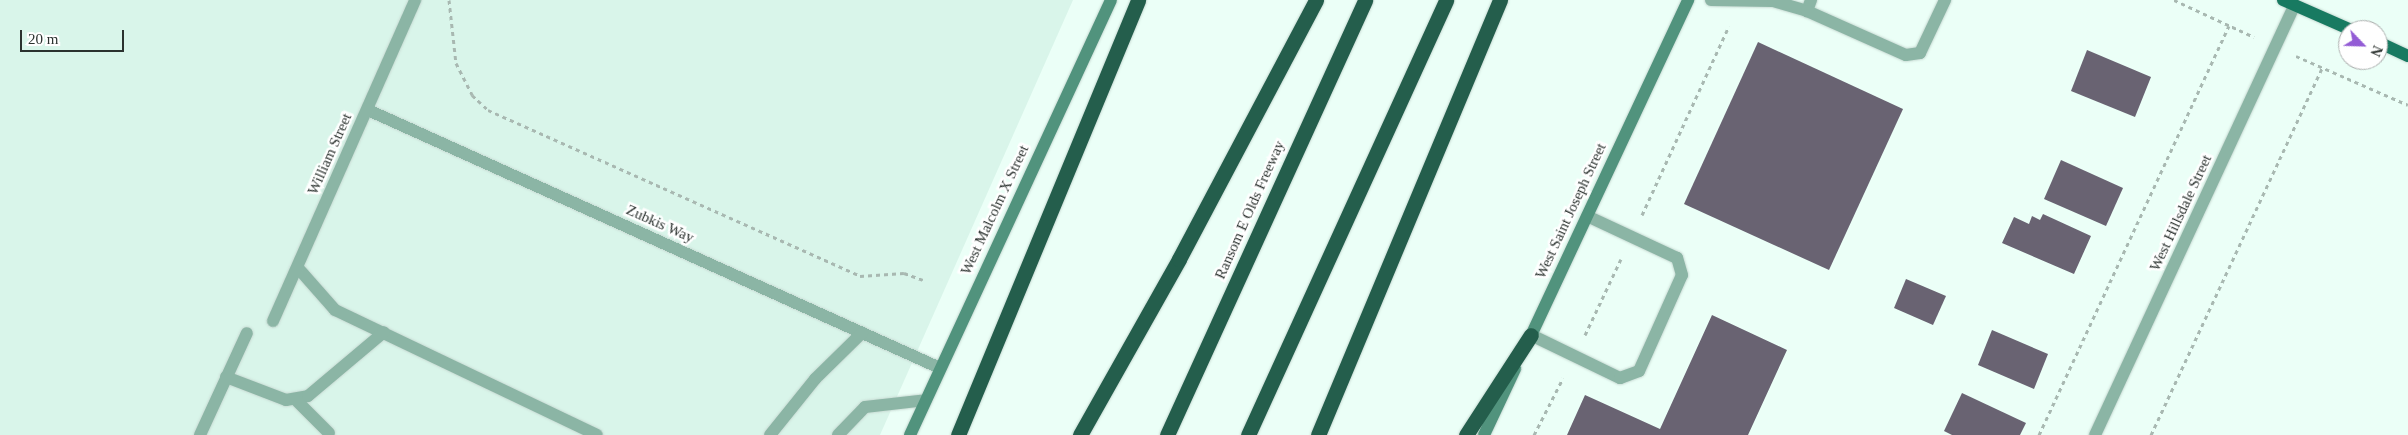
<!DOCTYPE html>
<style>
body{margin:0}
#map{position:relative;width:2408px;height:435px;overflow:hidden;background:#ebfff7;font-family:"Times New Roman",serif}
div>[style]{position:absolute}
.built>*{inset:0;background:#d9f5ea}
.building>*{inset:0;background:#696372}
.path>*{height:3px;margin-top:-1.5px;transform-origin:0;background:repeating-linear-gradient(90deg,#a8b8b1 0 4px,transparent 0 8px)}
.roads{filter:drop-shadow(0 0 1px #c8dad3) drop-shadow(0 0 1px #c8dad3)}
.lane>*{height:12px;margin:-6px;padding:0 6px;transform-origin:6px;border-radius:6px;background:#8bb5a5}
.street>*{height:12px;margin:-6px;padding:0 6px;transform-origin:6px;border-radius:6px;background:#8bb5a5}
.secondary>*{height:12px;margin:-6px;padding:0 6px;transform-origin:6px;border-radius:6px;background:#51937d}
.primary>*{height:12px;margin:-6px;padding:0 6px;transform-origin:6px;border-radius:6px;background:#187a61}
.highway>*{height:15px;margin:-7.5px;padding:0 7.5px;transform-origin:7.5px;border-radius:7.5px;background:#245e4c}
span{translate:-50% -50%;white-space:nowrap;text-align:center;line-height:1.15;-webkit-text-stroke:5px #fff;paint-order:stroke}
.street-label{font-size:15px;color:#2b322f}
.north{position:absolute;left:2338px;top:20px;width:50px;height:50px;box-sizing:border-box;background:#fff;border:1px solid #aaadac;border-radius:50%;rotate:114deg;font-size:14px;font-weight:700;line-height:20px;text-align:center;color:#2b322f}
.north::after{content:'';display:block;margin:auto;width:18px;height:22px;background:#935cd5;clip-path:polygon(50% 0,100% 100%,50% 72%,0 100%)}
.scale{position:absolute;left:20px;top:30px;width:104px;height:22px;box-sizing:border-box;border:2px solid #2b322f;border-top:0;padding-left:6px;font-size:15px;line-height:18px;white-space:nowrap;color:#2b322f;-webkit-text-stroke:4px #fff;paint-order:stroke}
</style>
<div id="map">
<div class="built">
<div style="clip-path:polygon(0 0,1073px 0,880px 435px,0 435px)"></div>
</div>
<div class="building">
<div style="clip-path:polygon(1758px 42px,1903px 109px,1829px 270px,1684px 204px)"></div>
<div style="clip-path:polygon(2087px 50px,2151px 77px,2135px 117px,2071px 91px)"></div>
<div style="clip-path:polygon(2061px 160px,2123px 188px,2106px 226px,2044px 199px)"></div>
<div style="clip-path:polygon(2043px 214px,2091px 236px,2074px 274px,2002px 243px,2014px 217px,2029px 224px,2032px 216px,2040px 220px)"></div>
<div style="clip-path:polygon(1906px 279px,1946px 296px,1933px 325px,1894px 308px)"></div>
<div style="clip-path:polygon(1712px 315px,1787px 350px,1748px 435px,1567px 435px,1585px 395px,1660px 429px)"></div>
<div style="clip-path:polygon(1992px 330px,2048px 354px,2034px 389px,1978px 365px)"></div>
<div style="clip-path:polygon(1962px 393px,2026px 423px,2020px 435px,1952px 435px,1944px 431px)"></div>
</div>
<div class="path">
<div style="left:449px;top:0;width:63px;rotate:83.7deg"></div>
<div style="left:456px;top:63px;width:36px;rotate:63deg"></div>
<div style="left:472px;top:95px;width:22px;rotate:43deg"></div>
<div style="left:488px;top:110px;width:407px;rotate:24deg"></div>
<div style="left:860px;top:276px;width:44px;rotate:-3.9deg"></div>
<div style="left:904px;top:273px;width:20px;rotate:20deg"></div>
<div style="left:2174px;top:0;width:88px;rotate:24.8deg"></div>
<div style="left:2296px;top:56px;width:122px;rotate:23.6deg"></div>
<div style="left:1642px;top:215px;width:208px;rotate:-65.3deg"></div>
<div style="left:1585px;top:335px;width:84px;rotate:-64.7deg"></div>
<div style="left:1534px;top:435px;width:64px;rotate:-63deg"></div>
<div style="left:2039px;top:435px;width:451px;rotate:-65.1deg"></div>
<div style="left:2151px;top:435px;width:405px;rotate:-65deg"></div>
</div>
<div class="roads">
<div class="lane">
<div style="left:1711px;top:0;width:62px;rotate:0.9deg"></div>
<div style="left:1773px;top:1px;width:35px;rotate:16deg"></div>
<div style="left:1811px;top:0;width:12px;rotate:110deg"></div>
<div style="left:1807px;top:11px;width:108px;rotate:24deg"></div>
<div style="left:1906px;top:55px;width:14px;rotate:-8deg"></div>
<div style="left:1920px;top:53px;width:59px;rotate:-64.7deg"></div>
<div style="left:368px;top:110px;width:627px;rotate:24.28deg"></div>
<div style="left:298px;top:268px;width:56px;rotate:48.6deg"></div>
<div style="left:335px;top:310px;width:290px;rotate:25.5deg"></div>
<div style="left:273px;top:321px;width:351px;rotate:-66.1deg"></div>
<div style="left:1531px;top:335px;width:99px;rotate:25.8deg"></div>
<div style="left:1620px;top:378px;width:20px;rotate:-20deg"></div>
<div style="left:1639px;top:371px;width:105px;rotate:-65.9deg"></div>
<div style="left:1682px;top:275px;width:18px;rotate:-106deg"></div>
<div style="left:1677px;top:258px;width:99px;rotate:-155deg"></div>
<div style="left:226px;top:377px;width:64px;rotate:21deg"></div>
<div style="left:286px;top:400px;width:22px;rotate:-10deg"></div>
<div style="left:308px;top:396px;width:99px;rotate:-40.1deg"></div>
<div style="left:295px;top:399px;width:48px;rotate:45deg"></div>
<div style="left:200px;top:435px;width:112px;rotate:-65.3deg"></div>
<div style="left:770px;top:435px;width:72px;rotate:-51.2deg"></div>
<div style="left:815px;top:379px;width:66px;rotate:-44.4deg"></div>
<div style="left:838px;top:435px;width:39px;rotate:-46deg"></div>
<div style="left:865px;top:407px;width:61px;rotate:-6.5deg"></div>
</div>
<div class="street">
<div style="left:2095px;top:435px;width:474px;rotate:-65.1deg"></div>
</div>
<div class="secondary">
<div style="left:1528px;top:342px;width:378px;rotate:-64.9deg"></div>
<div style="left:910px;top:435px;width:479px;rotate:-65.2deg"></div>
<div style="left:1484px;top:435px;width:73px;rotate:-64.8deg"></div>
</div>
<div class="primary">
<div style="left:2283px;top:0;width:74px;rotate:23.8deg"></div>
<div style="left:2378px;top:42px;width:33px;rotate:25deg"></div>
</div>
<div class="highway">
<div style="left:958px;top:435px;width:471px;rotate:-67.5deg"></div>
<div style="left:1080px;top:435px;width:202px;rotate:-60.6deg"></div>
<div style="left:1179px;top:259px;width:293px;rotate:-62.1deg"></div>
<div style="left:1167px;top:435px;width:478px;rotate:-65.5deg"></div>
<div style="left:1248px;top:435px;width:478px;rotate:-65.5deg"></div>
<div style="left:1318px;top:435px;width:472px;rotate:-67.3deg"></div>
<div style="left:1466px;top:435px;width:119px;rotate:-57deg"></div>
</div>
</div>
<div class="street-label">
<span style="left:330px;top:154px;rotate:-66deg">William Street</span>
<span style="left:995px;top:210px;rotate:-65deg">West Malcolm X Street</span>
<span style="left:1250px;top:210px;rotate:-66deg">Ransom E Olds Freeway</span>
<span style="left:1571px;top:211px;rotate:-65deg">West Saint Joseph Street</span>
<span style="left:2181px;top:213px;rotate:-65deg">West Hillsdale Street</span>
<span style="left:660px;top:224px;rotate:24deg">Zubkis Way</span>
</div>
<div class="north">N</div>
<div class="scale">20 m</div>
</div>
